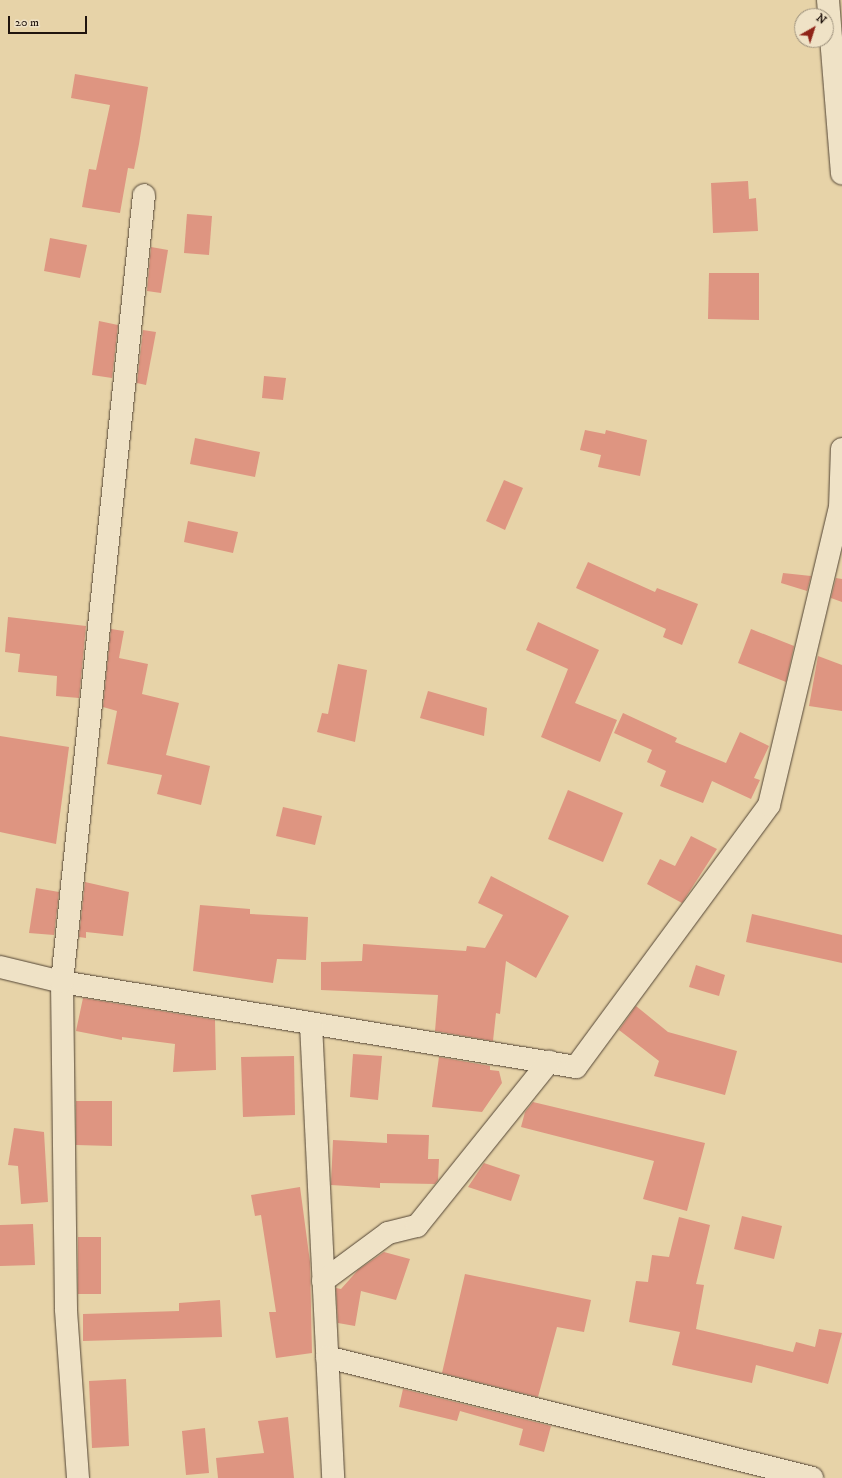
<!DOCTYPE html>
<style>
body{margin:0}
#map{position:relative;width:842px;height:1478px;overflow:hidden;background:#e7d3a8;font-family:"IM FELL DW Pica",serif}
div>[style]{position:absolute}
.building>*{inset:0;background:#de9581}
.roads{filter:drop-shadow(0 0 1px #524434) drop-shadow(0 0 1px #524434)}
.minor>*{height:22px;margin:-11px;padding:0 11px;transform-origin:11px;border-radius:11px;background:#efe2c6}
span{translate:-50% -50%;white-space:nowrap;text-align:center;line-height:1.15;-webkit-text-stroke:3px #efe2c6;paint-order:stroke}
.north{position:absolute;left:794px;top:8px;width:40px;height:40px;box-sizing:border-box;background:#efe2c6;border:1px solid #9c907c;border-radius:50%;rotate:39deg;font-size:11px;font-weight:700;line-height:16px;text-align:center;color:#20140e}
.north::after{content:'';display:block;margin:auto;width:14px;height:18px;background:#8f2418;clip-path:polygon(50% 0,100% 100%,50% 72%,0 100%)}
.scale{position:absolute;left:8px;top:16px;width:79px;height:18px;box-sizing:border-box;border:2px solid #20140e;border-top:0;padding-left:5px;font-size:12px;line-height:14px;white-space:nowrap;color:#20140e;-webkit-text-stroke:3px #efe2c6;paint-order:stroke}
</style>
<div id="map">
<div class="building">
<div style="clip-path:polygon(75px 74px,148px 87px,139px 144px,134px 169px,128px 168px,120px 213px,82px 207px,89px 169px,96px 170px,110px 105px,71px 98px)"></div>
<div style="clip-path:polygon(748px 181px,749px 199px,756px 198px,758px 231px,713px 233px,711px 183px)"></div>
<div style="clip-path:polygon(187px 214px,212px 216px,209px 255px,184px 253px)"></div>
<div style="clip-path:polygon(50px 238px,87px 245px,80px 278px,44px 271px)"></div>
<div style="clip-path:polygon(151px 247px,168px 250px,161px 293px,147px 291px)"></div>
<div style="clip-path:polygon(709px 273px,759px 273px,759px 320px,708px 319px)"></div>
<div style="clip-path:polygon(99px 321px,118px 325px,112px 378px,92px 375px)"></div>
<div style="clip-path:polygon(143px 330px,156px 332px,146px 385px,137px 383px)"></div>
<div style="clip-path:polygon(264px 376px,286px 378px,283px 400px,262px 398px)"></div>
<div style="clip-path:polygon(585px 430px,605px 434px,606px 430px,647px 440px,640px 476px,598px 467px,601px 455px,580px 450px)"></div>
<div style="clip-path:polygon(195px 438px,260px 452px,255px 477px,190px 464px)"></div>
<div style="clip-path:polygon(504px 480px,523px 488px,505px 530px,486px 521px)"></div>
<div style="clip-path:polygon(188px 521px,238px 532px,233px 553px,184px 542px)"></div>
<div style="clip-path:polygon(588px 562px,655px 592px,657px 588px,698px 604px,682px 645px,663px 637px,666px 629px,576px 588px)"></div>
<div style="clip-path:polygon(783px 573px,811px 576px,807px 591px,781px 583px)"></div>
<div style="clip-path:polygon(836px 578px,842px 579px,842px 602px,831px 598px)"></div>
<div style="clip-path:polygon(8px 617px,86px 626px,79px 698px,56px 696px,57px 676px,18px 672px,20px 654px,5px 652px)"></div>
<div style="clip-path:polygon(538px 622px,599px 650px,575px 703px,617px 720px,600px 762px,541px 737px,568px 669px,526px 650px)"></div>
<div style="clip-path:polygon(111px 629px,124px 631px,119px 658px,148px 664px,142px 694px,179px 703px,166px 755px,210px 766px,201px 805px,157px 794px,162px 775px,107px 764px,117px 711px,103px 707px)"></div>
<div style="clip-path:polygon(751px 629px,794px 646px,786px 682px,738px 663px)"></div>
<div style="clip-path:polygon(818px 656px,842px 665px,842px 711px,809px 706px)"></div>
<div style="clip-path:polygon(338px 664px,367px 670px,355px 742px,317px 732px,322px 713px,328px 714px)"></div>
<div style="clip-path:polygon(428px 691px,487px 708px,484px 736px,420px 718px)"></div>
<div style="clip-path:polygon(623px 713px,677px 738px,675px 742px,726px 763px,740px 732px,769px 746px,754px 778px,760px 780px,751px 799px,712px 781px,703px 803px,660px 786px,666px 771px,647px 762px,652px 750px,614px 733px)"></div>
<div style="clip-path:polygon(0 736px,69px 747px,56px 844px,0 832px)"></div>
<div style="clip-path:polygon(568px 790px,623px 813px,603px 862px,548px 839px)"></div>
<div style="clip-path:polygon(283px 807px,322px 816px,315px 845px,276px 836px)"></div>
<div style="clip-path:polygon(691px 836px,717px 849px,682px 903px,647px 884px,660px 859px,675px 866px)"></div>
<div style="clip-path:polygon(491px 876px,569px 916px,536px 978px,506px 961px,500px 1014px,496px 1013px,493px 1041px,435px 1031px,438px 995px,321px 990px,321px 962px,362px 961px,363px 944px,466px 951px,467px 946px,485px 948px,503px 915px,478px 903px)"></div>
<div style="clip-path:polygon(85px 882px,129px 892px,123px 936px,86px 932px,86px 938px,79px 937px)"></div>
<div style="clip-path:polygon(36px 888px,59px 892px,54px 935px,29px 933px)"></div>
<div style="clip-path:polygon(200px 905px,250px 909px,250px 914px,308px 917px,306px 960px,277px 959px,273px 983px,193px 971px)"></div>
<div style="clip-path:polygon(752px 914px,842px 935px,842px 963px,746px 942px)"></div>
<div style="clip-path:polygon(696px 965px,725px 975px,719px 996px,689px 987px)"></div>
<div style="clip-path:polygon(83px 998px,215px 1020px,216px 1070px,173px 1072px,175px 1044px,122px 1037px,122px 1040px,76px 1031px)"></div>
<div style="clip-path:polygon(636px 1006px,668px 1032px,737px 1051px,725px 1095px,654px 1076px,659px 1061px,619px 1030px)"></div>
<div style="clip-path:polygon(353px 1054px,382px 1056px,378px 1100px,350px 1097px)"></div>
<div style="clip-path:polygon(294px 1056px,295px 1115px,243px 1117px,241px 1057px)"></div>
<div style="clip-path:polygon(439px 1057px,490px 1066px,490px 1070px,499px 1071px,502px 1083px,482px 1112px,432px 1107px)"></div>
<div style="clip-path:polygon(76px 1101px,112px 1101px,112px 1146px,76px 1145px)"></div>
<div style="clip-path:polygon(533px 1102px,705px 1143px,687px 1211px,643px 1199px,654px 1161px,521px 1127px,525px 1112px)"></div>
<div style="clip-path:polygon(14px 1128px,44px 1132px,48px 1202px,21px 1204px,18px 1166px,8px 1165px)"></div>
<div style="clip-path:polygon(387px 1134px,429px 1135px,428px 1159px,439px 1159px,438px 1180px,435px 1184px,380px 1183px,380px 1188px,331px 1185px,333px 1140px,387px 1143px)"></div>
<div style="clip-path:polygon(484px 1163px,520px 1175px,511px 1201px,468px 1187px)"></div>
<div style="clip-path:polygon(300px 1187px,310px 1262px,312px 1353px,276px 1358px,269px 1312px,276px 1312px,261px 1215px,255px 1216px,251px 1195px)"></div>
<div style="clip-path:polygon(742px 1216px,782px 1226px,774px 1259px,734px 1249px)"></div>
<div style="clip-path:polygon(679px 1217px,710px 1225px,696px 1284px,704px 1285px,696px 1329px,793px 1352px,796px 1342px,815px 1347px,819px 1329px,842px 1333px,828px 1384px,756px 1365px,752px 1383px,672px 1365px,680px 1332px,629px 1322px,636px 1281px,648px 1282px,652px 1255px,669px 1257px)"></div>
<div style="clip-path:polygon(33px 1224px,35px 1265px,0 1266px,0 1225px)"></div>
<div style="clip-path:polygon(78px 1237px,101px 1237px,101px 1294px,78px 1294px)"></div>
<div style="clip-path:polygon(384px 1252px,410px 1259px,396px 1300px,361px 1291px,355px 1326px,338px 1323px,336px 1288px,341px 1289px,358px 1270px)"></div>
<div style="clip-path:polygon(465px 1274px,591px 1300px,584px 1332px,557px 1327px,538px 1397px,442px 1373px)"></div>
<div style="clip-path:polygon(220px 1300px,222px 1337px,83px 1341px,83px 1314px,179px 1311px,179px 1303px)"></div>
<div style="clip-path:polygon(126px 1379px,129px 1446px,92px 1448px,89px 1381px)"></div>
<div style="clip-path:polygon(403px 1389px,551px 1426px,544px 1452px,519px 1445px,523px 1429px,460px 1411px,457px 1421px,399px 1407px)"></div>
<div style="clip-path:polygon(288px 1417px,294px 1478px,218px 1478px,216px 1458px,264px 1453px,258px 1421px)"></div>
<div style="clip-path:polygon(205px 1428px,209px 1473px,186px 1475px,182px 1431px)"></div>
</div>
<div class="roads">
<div class="minor">
<div style="left:828px;top:0;width:174px;rotate:85.4deg"></div>
<div style="left:0;top:967px;width:64px;rotate:13.6deg"></div>
<div style="left:62px;top:982px;width:521px;rotate:9.39deg"></div>
<div style="left:576px;top:1067px;width:325px;rotate:-53.6deg"></div>
<div style="left:769px;top:805px;width:305px;rotate:-76.6deg"></div>
<div style="left:840px;top:508px;width:59px;rotate:-88.1deg"></div>
<div style="left:311px;top:1024px;width:455px;rotate:87.2deg"></div>
<div style="left:323px;top:1281px;width:81px;rotate:-36.4deg"></div>
<div style="left:388px;top:1233px;width:30px;rotate:-14deg"></div>
<div style="left:417px;top:1226px;width:211px;rotate:-51.2deg"></div>
<div style="left:327px;top:1357px;width:500px;rotate:14deg"></div>
<div style="left:78px;top:1478px;width:169px;rotate:-94.1deg"></div>
<div style="left:66px;top:1309px;width:327px;rotate:-90.7deg"></div>
<div style="left:62px;top:982px;width:791px;rotate:-84.05deg"></div>
</div>
</div>
<div class="north">N</div>
<div class="scale">20 m</div>
</div>
